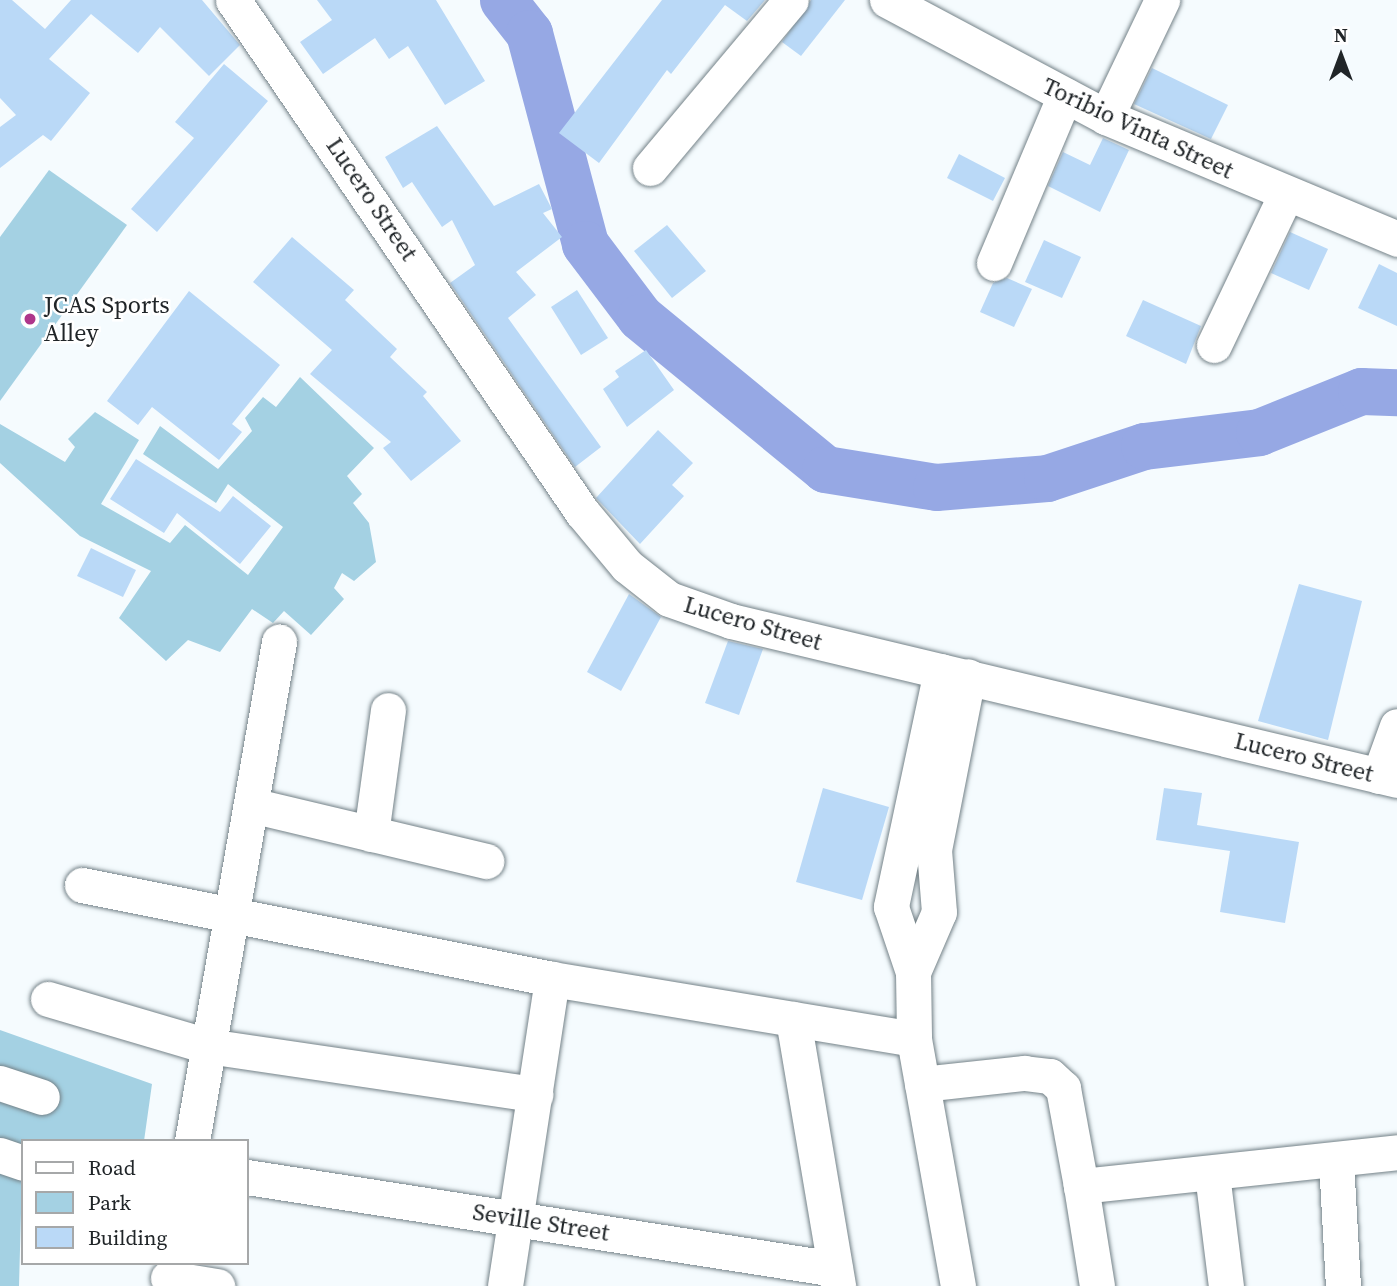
<!DOCTYPE html>
<style>
body{margin:0}
#map{position:relative;width:1397px;height:1286px;overflow:hidden;background:#f5fbfe;font-family:"Source Serif 4",serif}
div>[style]{position:absolute}
.green>*{inset:0;background:#a4d1e3}
.river>*{height:47px;margin:-23.5px;padding:0 23.5px;transform-origin:23.5px;border-radius:23.5px;background:#96a8e4}
.building>*{inset:0;background:#bad9f7}
.roads{filter:drop-shadow(0 0 2px #748288) drop-shadow(0 0 2px #748288)}
.minor>*{height:35px;margin:-17.5px;padding:0 17.5px;transform-origin:17.5px;border-radius:17.5px;background:#fff}
.dots>*{width:19px;height:19px;translate:-50% -50%;box-sizing:border-box;border:4px solid #fff;border-radius:50%}
span{translate:-50% -50%;white-space:nowrap;text-align:center;line-height:1.15;-webkit-text-stroke:5px #fff;paint-order:stroke}
.street-label{font-size:24px;color:#202528}
.poi-label{font-size:24px;color:#202528}
.left{translate:0 -50%;text-align:left}
.legend{position:absolute;left:21px;top:1139px;width:228px;height:126px;box-sizing:border-box;background:#fff;border:2px solid #a6a8a9;margin:0;padding:9px 12px;list-style:none;font-size:21px;color:#202528}
.legend li{display:flex;align-items:center;gap:14px;height:35px}
.legend b{width:35px;border:2px solid #a6a8a9}
.north{position:absolute;left:1306px;top:21px;width:70px;height:70px;-webkit-text-stroke:5px #fff;paint-order:stroke;rotate:0deg;font-size:19px;font-weight:700;line-height:28px;text-align:center;color:#202528}
.north::after{content:'';display:block;margin:auto;width:24px;height:32px;background:#202528;clip-path:polygon(50% 0,100% 100%,50% 72%,0 100%)}
</style>
<div id="map">
<div class="green">
<div style="clip-path:polygon(49px 170px,127px 225px,0 401px,0 237px)"></div>
<div style="clip-path:polygon(300px 377px,374px 448px,347px 476px,362px 494px,353px 503px,369px 523px,376px 562px,354px 581px,342px 573px,334px 588px,344px 599px,311px 635px,284px 611px,273px 623px,252px 609px,220px 652px,188px 640px,166px 661px,119px 618px,151px 571px,80px 536px,0 463px,0 424px,65px 462px,75px 447px,68px 439px,95px 412px,139px 440px,101px 504px,170px 543px,185px 525px,248px 575px,283px 527px,228px 484px,216px 503px,143px 454px,160px 426px,218px 469px,252px 431px,245px 418px,263px 397px,276px 407px)"></div>
<div style="clip-path:polygon(0 1030px,152px 1084px,144px 1141px,23px 1141px,19px 1286px,0 1286px)"></div>
</div>
<div class="river">
<div style="left:503px;top:0;width:42px;rotate:51.8deg"></div>
<div style="left:529px;top:33px;width:218px;rotate:75.1deg"></div>
<div style="left:585px;top:244px;width:91px;rotate:53deg"></div>
<div style="left:640px;top:317px;width:239px;rotate:39.4deg"></div>
<div style="left:825px;top:469px;width:112px;rotate:9.2deg"></div>
<div style="left:936px;top:487px;width:111px;rotate:-4.6deg"></div>
<div style="left:1047px;top:478px;width:102px;rotate:-18.3deg"></div>
<div style="left:1144px;top:446px;width:116px;rotate:-6.9deg"></div>
<div style="left:1259px;top:432px;width:110px;rotate:-21.9deg"></div>
<div style="left:1361px;top:391px;width:36px;rotate:2deg"></div>
</div>
<div class="building">
<div style="clip-path:polygon(0 0,12px 0,45px 29px,71px 0,202px 0,240px 45px,209px 76px,160px 27px,138px 53px,91px 14px,49px 59px,90px 93px,51px 141px,43px 135px,0 168px,0 127px,16px 115px,0 98px)"></div>
<div style="clip-path:polygon(317px 0,436px 0,485px 81px,445px 105px,408px 46px,389px 59px,375px 38px,323px 74px,300px 42px,332px 20px)"></div>
<div style="clip-path:polygon(662px 0,765px 0,747px 21px,725px 5px,671px 74px,667px 70px,599px 163px,559px 133px)"></div>
<div style="clip-path:polygon(811px 0,845px 0,801px 56px,782px 42px)"></div>
<div style="clip-path:polygon(224px 64px,268px 101px,157px 232px,131px 209px,194px 138px,175px 122px)"></div>
<div style="clip-path:polygon(1152px 68px,1228px 105px,1211px 139px,1134px 104px)"></div>
<div style="clip-path:polygon(437px 126px,494px 206px,539px 184px,552px 209px,543px 213px,562px 237px,516px 272px,536px 295px,508px 318px,601px 447px,575px 467px,450px 283px,475px 265px,452px 220px,442px 227px,412px 182px,403px 188px,385px 157px)"></div>
<div style="clip-path:polygon(1103px 138px,1129px 150px,1100px 212px,1048px 186px,1063px 152px,1090px 165px)"></div>
<div style="clip-path:polygon(959px 154px,1005px 178px,993px 201px,947px 178px)"></div>
<div style="clip-path:polygon(667px 225px,706px 271px,672px 298px,634px 251px)"></div>
<div style="clip-path:polygon(1290px 232px,1328px 249px,1309px 290px,1271px 273px)"></div>
<div style="clip-path:polygon(292px 237px,354px 290px,345px 300px,397px 349px,390px 357px,427px 392px,423px 396px,461px 441px,411px 481px,383px 448px,391px 442px,310px 374px,332px 350px,253px 282px)"></div>
<div style="clip-path:polygon(1044px 240px,1081px 257px,1062px 298px,1025px 282px)"></div>
<div style="clip-path:polygon(1379px 264px,1397px 273px,1397px 326px,1358px 308px)"></div>
<div style="clip-path:polygon(1007px 278px,1032px 289px,1014px 327px,980px 312px,993px 283px)"></div>
<div style="clip-path:polygon(577px 290px,608px 338px,581px 355px,551px 307px)"></div>
<div style="clip-path:polygon(189px 291px,280px 365px,232px 424px,242px 432px,219px 460px,152px 407px,138px 425px,107px 401px)"></div>
<div style="clip-path:polygon(1143px 300px,1201px 326px,1186px 364px,1126px 336px)"></div>
<div style="clip-path:polygon(646px 350px,674px 390px,627px 427px,603px 389px,619px 377px,615px 371px)"></div>
<div style="clip-path:polygon(658px 430px,693px 463px,672px 485px,684px 496px,640px 544px,596px 498px)"></div>
<div style="clip-path:polygon(136px 459px,220px 512px,233px 496px,271px 526px,240px 564px,177px 513px,164px 533px,110px 499px)"></div>
<div style="clip-path:polygon(91px 548px,136px 570px,123px 597px,77px 576px)"></div>
<div style="clip-path:polygon(1299px 584px,1362px 601px,1328px 740px,1258px 721px)"></div>
<div style="clip-path:polygon(629px 594px,661px 617px,621px 691px,587px 672px)"></div>
<div style="clip-path:polygon(728px 641px,763px 649px,739px 715px,705px 703px)"></div>
<div style="clip-path:polygon(823px 788px,889px 807px,862px 900px,796px 882px)"></div>
<div style="clip-path:polygon(1164px 788px,1202px 793px,1197px 825px,1299px 842px,1285px 923px,1220px 912px,1230px 851px,1156px 840px)"></div>
</div>
<div class="roads">
<div class="minor">
<div style="left:233px;top:0;width:620px;rotate:55.72deg"></div>
<div style="left:582px;top:512px;width:70px;rotate:50.2deg"></div>
<div style="left:627px;top:566px;width:53px;rotate:38.2deg"></div>
<div style="left:669px;top:599px;width:66px;rotate:19.5deg"></div>
<div style="left:731px;top:621px;width:685px;rotate:13.43deg"></div>
<div style="left:887px;top:0;width:248px;rotate:28.1deg"></div>
<div style="left:1106px;top:117px;width:316px;rotate:22.7deg"></div>
<div style="left:1106px;top:117px;width:130px;rotate:-64.4deg"></div>
<div style="left:650px;top:168px;width:219px;rotate:-50deg"></div>
<div style="left:994px;top:263px;width:182px;rotate:-67.1deg"></div>
<div style="left:1214px;top:345px;width:165px;rotate:-64.5deg"></div>
<div style="left:941px;top:671px;width:241px;rotate:102deg"></div>
<div style="left:891px;top:907px;width:69px;rotate:71.3deg"></div>
<div style="left:913px;top:972px;width:65px;rotate:-66.6deg"></div>
<div style="left:939px;top:912px;width:62px;rotate:-94.6deg"></div>
<div style="left:934px;top:850px;width:177px;rotate:-78.9deg"></div>
<div style="left:1379px;top:776px;width:53px;rotate:-70.2deg"></div>
<div style="left:251px;top:805px;width:242px;rotate:13.4deg"></div>
<div style="left:371px;top:834px;width:125px;rotate:-82.2deg"></div>
<div style="left:82px;top:885px;width:479px;rotate:11.3deg"></div>
<div style="left:552px;top:979px;width:367px;rotate:9.4deg"></div>
<div style="left:913px;top:972px;width:67px;rotate:89.1deg"></div>
<div style="left:914px;top:1039px;width:251px;rotate:79.9deg"></div>
<div style="left:48px;top:999px;width:167px;rotate:16.4deg"></div>
<div style="left:208px;top:1046px;width:331px;rotate:8.4deg"></div>
<div style="left:793px;top:1019px;width:271px;rotate:80.4deg"></div>
<div style="left:0;top:1083px;width:44px;rotate:18.4deg"></div>
<div style="left:922px;top:1084px;width:103px;rotate:-6.2deg"></div>
<div style="left:1024px;top:1073px;width:26px;rotate:7deg"></div>
<div style="left:1050px;top:1076px;width:18px;rotate:43deg"></div>
<div style="left:1063px;top:1088px;width:100px;rotate:79.6deg"></div>
<div style="left:1081px;top:1186px;width:318px;rotate:-6.1deg"></div>
<div style="left:192px;top:1141px;width:507px;rotate:-80.11deg"></div>
<div style="left:0;top:1155px;width:24px;rotate:19deg"></div>
<div style="left:1336px;top:1161px;width:125px;rotate:86.8deg"></div>
<div style="left:1212px;top:1174px;width:113px;rotate:82.9deg"></div>
<div style="left:247px;top:1177px;width:595px;rotate:8.89deg"></div>
<div style="left:1081px;top:1186px;width:101px;rotate:80.9deg"></div>
<div style="left:168px;top:1278px;width:50px;rotate:9.3deg"></div>
<div style="left:505px;top:1286px;width:311px;rotate:-81.3deg"></div>
</div>
</div>
<div class="dots">
<div style="left:30px;top:319px;background:#ae368b"></div>
</div>
<div class="street-label">
<span style="left:1138px;top:128px;rotate:25deg">Toribio Vinta Street</span>
<span style="left:372px;top:199px;rotate:56deg">Lucero Street</span>
<span style="left:753px;top:623px;rotate:16deg">Lucero Street</span>
<span style="left:1304px;top:757px;rotate:14deg">Lucero Street</span>
<span style="left:541px;top:1222px;rotate:9deg">Seville Street</span>
</div>
<div class="poi-label">
<span class="left" style="left:44px;top:319px">JCAS Sports<br>Alley</span>
</div>
<ul class="legend">
<li><b style="height:9px;background:#fff"></b>Road</li>
<li><b style="height:19px;background:#a4d1e3"></b>Park</li>
<li><b style="height:19px;background:#bad9f7"></b>Building</li>
</ul>
<div class="north">N</div>
</div>
